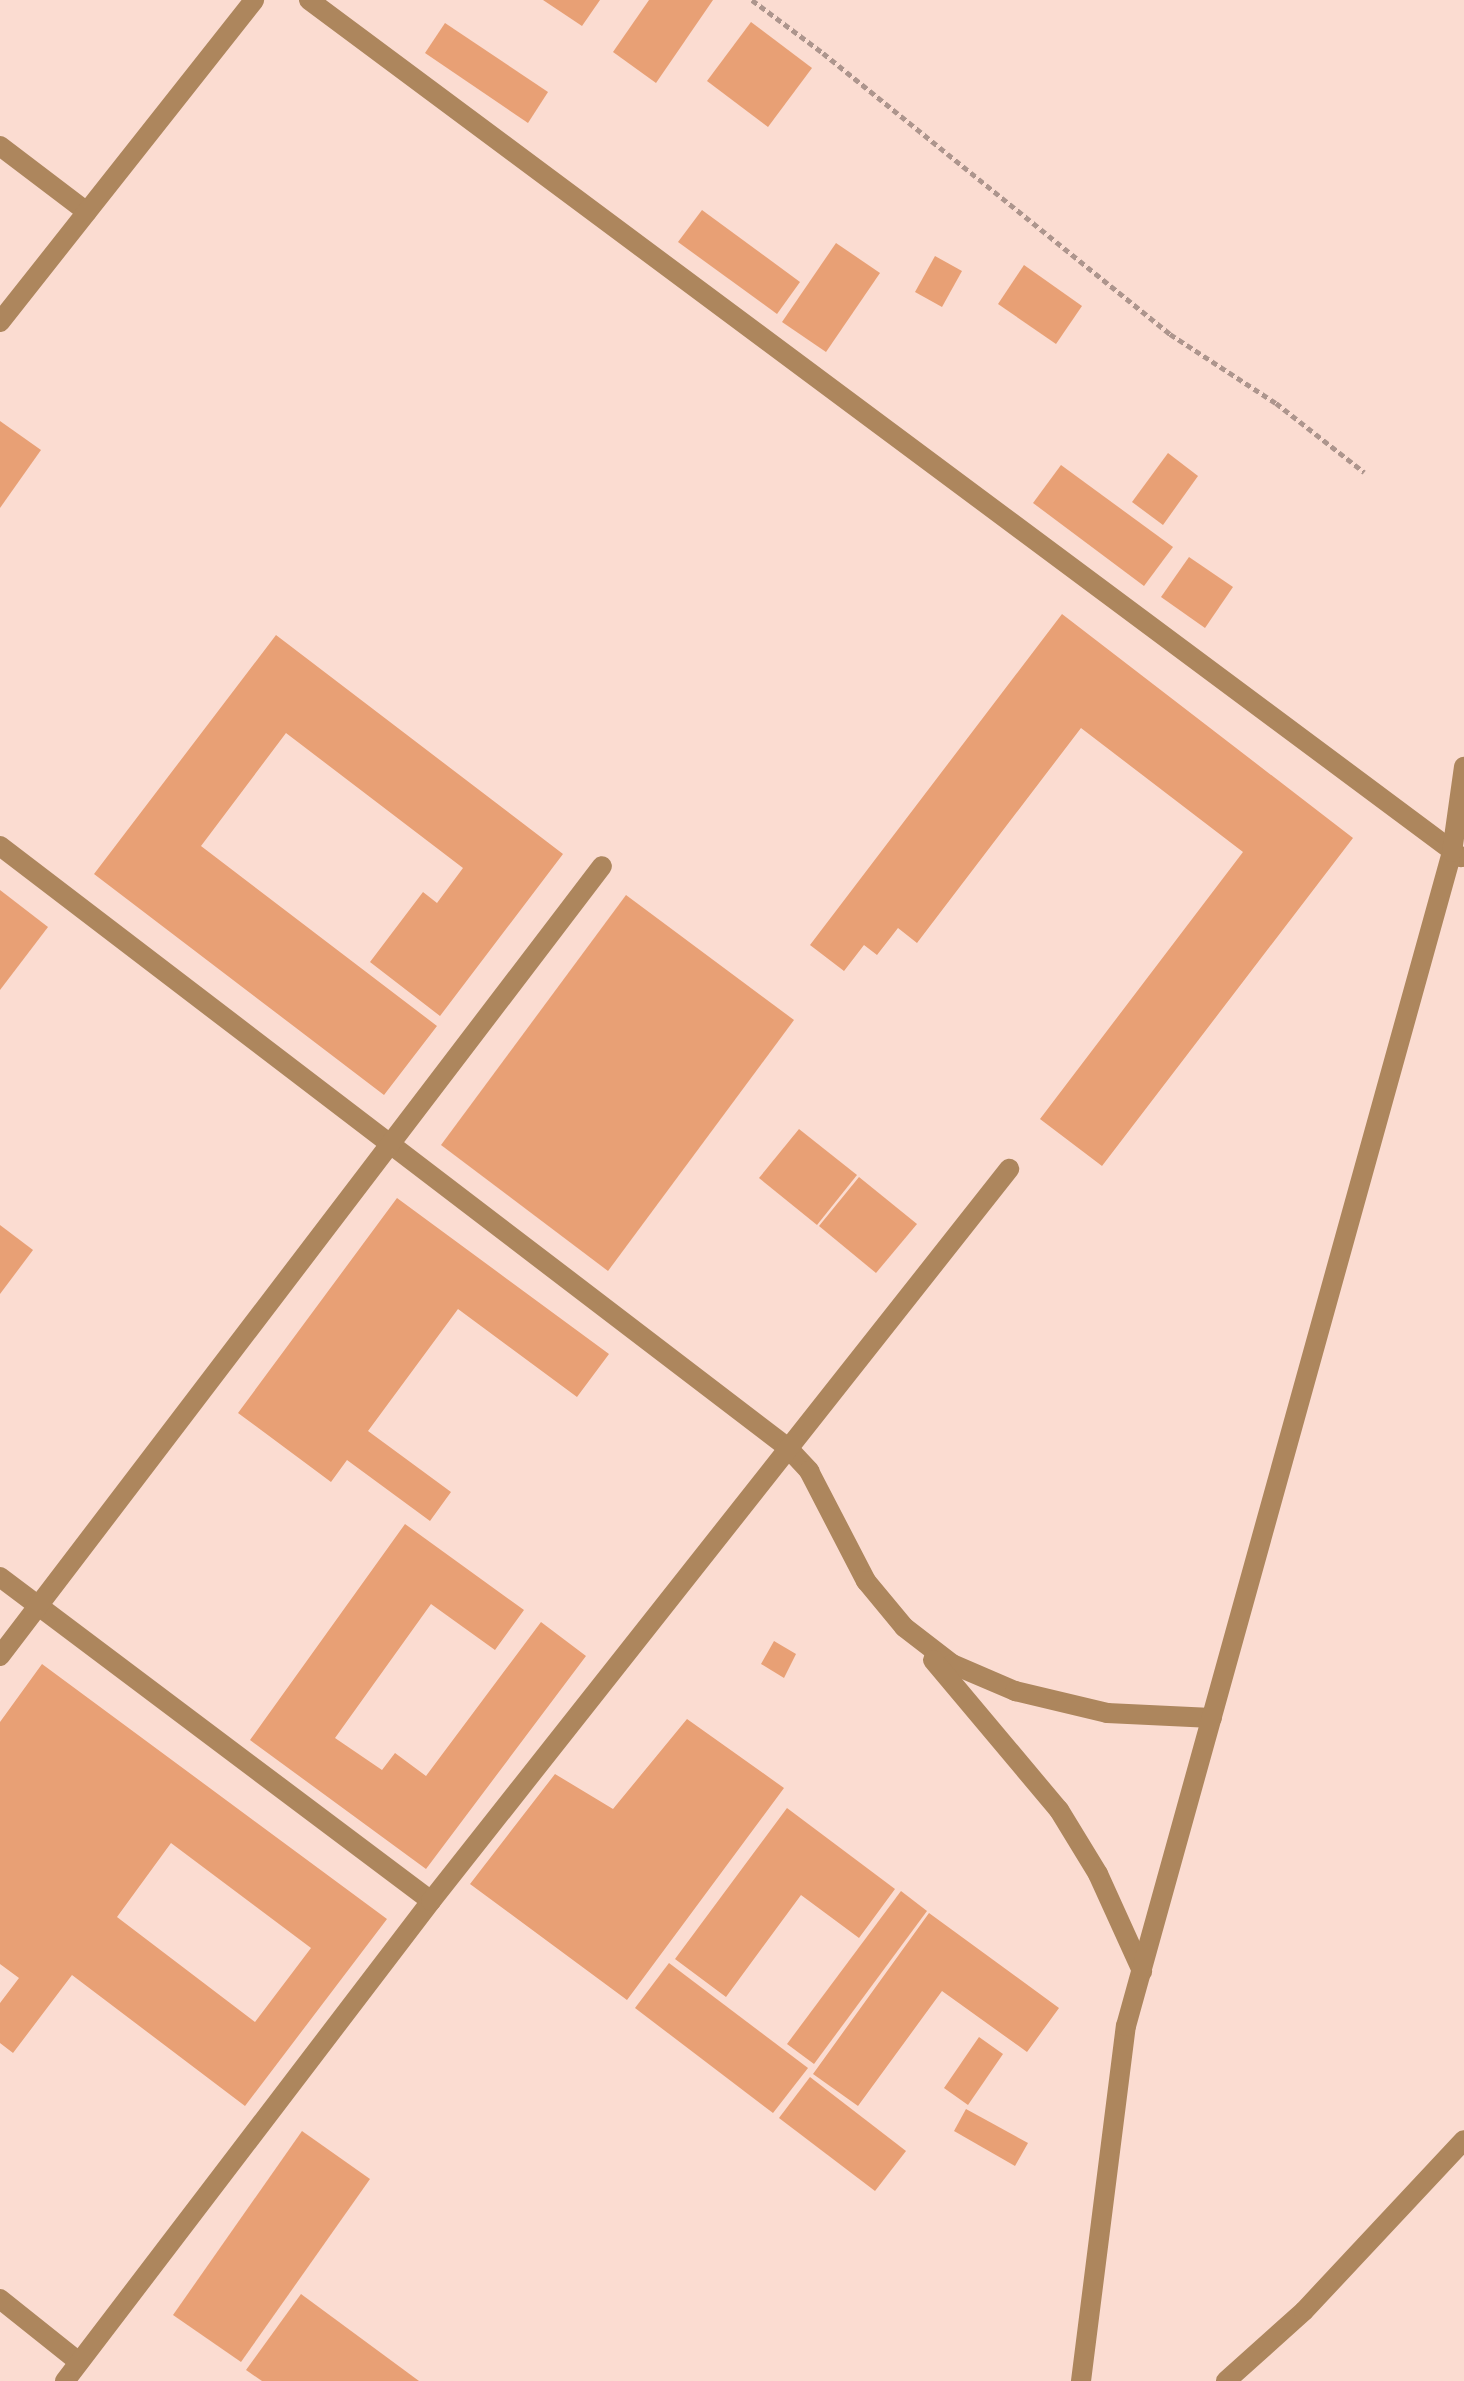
<!DOCTYPE html>
<style>
body{margin:0}
#map{position:relative;width:1464px;height:2381px;overflow:hidden;background:#fbdcd1;font-family:Manrope,sans-serif}
div>[style]{position:absolute}
.building>*{inset:0;background:#e8a075}
.path>*{height:5px;margin-top:-2.5px;transform-origin:0;background:repeating-linear-gradient(90deg,#ad958d 0 6px,transparent 0 10px)}
.minor>*{height:20px;margin:-10px;padding:0 10px;transform-origin:10px;border-radius:10px;background:#ad865d}
span{translate:-50% -50%;white-space:nowrap;text-align:center;line-height:1.15;-webkit-text-stroke:7px #fbeee9;paint-order:stroke}
</style>
<div id="map">
<div class="building">
<div style="clip-path:polygon(543px 0,600px 0,582px 26px)"></div>
<div style="clip-path:polygon(649px 0,713px 0,656px 83px,613px 52px)"></div>
<div style="clip-path:polygon(751px 22px,812px 68px,768px 127px,707px 81px)"></div>
<div style="clip-path:polygon(445px 23px,548px 92px,528px 123px,425px 53px)"></div>
<div style="clip-path:polygon(702px 210px,800px 282px,777px 314px,678px 242px)"></div>
<div style="clip-path:polygon(836px 243px,880px 273px,826px 352px,782px 322px)"></div>
<div style="clip-path:polygon(935px 256px,962px 271px,942px 307px,915px 292px)"></div>
<div style="clip-path:polygon(1024px 265px,1082px 306px,1056px 344px,998px 304px)"></div>
<div style="clip-path:polygon(0 421px,41px 450px,0 508px)"></div>
<div style="clip-path:polygon(1168px 453px,1198px 476px,1163px 525px,1132px 502px)"></div>
<div style="clip-path:polygon(1061px 465px,1173px 547px,1144px 586px,1033px 503px)"></div>
<div style="clip-path:polygon(1189px 557px,1233px 587px,1205px 628px,1161px 597px)"></div>
<div style="clip-path:polygon(1062px 614px,1353px 838px,1102px 1166px,1040px 1119px,1243px 852px,1081px 728px,917px 943px,898px 928px,877px 955px,864px 945px,844px 971px,810px 945px)"></div>
<div style="clip-path:polygon(276px 635px,563px 854px,440px 1016px,370px 962px,423px 892px,437px 903px,463px 868px,286px 733px,201px 846px,437px 1026px,384px 1095px,94px 874px)"></div>
<div style="clip-path:polygon(0 890px,48px 927px,0 990px)"></div>
<div style="clip-path:polygon(626px 895px,794px 1020px,608px 1271px,441px 1145px)"></div>
<div style="clip-path:polygon(799px 1129px,857px 1175px,817px 1225px,759px 1178px)"></div>
<div style="clip-path:polygon(859px 1177px,917px 1224px,876px 1273px,819px 1226px)"></div>
<div style="clip-path:polygon(397px 1198px,609px 1354px,577px 1397px,458px 1309px,368px 1431px,451px 1492px,430px 1521px,347px 1460px,331px 1482px,238px 1413px)"></div>
<div style="clip-path:polygon(0 1225px,33px 1250px,0 1294px)"></div>
<div style="clip-path:polygon(405px 1524px,524px 1610px,495px 1650px,431px 1604px,335px 1738px,382px 1770px,395px 1753px,426px 1776px,541px 1622px,586px 1656px,426px 1869px,250px 1740px)"></div>
<div style="clip-path:polygon(774px 1641px,796px 1654px,784px 1678px,761px 1664px)"></div>
<div style="clip-path:polygon(evenodd,42px 1664px,387px 1919px,245px 2106px,72px 1975px,13px 2053px,0 2043px,0 2003px,19px 1978px,0 1964px,0 1722px,42px 1664px,171px 1843px,311px 1948px,255px 2022px,117px 1917px,171px 1843px)"></div>
<div style="clip-path:polygon(687px 1719px,784px 1788px,627px 2000px,470px 1884px,555px 1774px,613px 1809px)"></div>
<div style="clip-path:polygon(787px 1808px,895px 1889px,859px 1938px,801px 1895px,726px 1997px,675px 1959px)"></div>
<div style="clip-path:polygon(901px 1891px,927px 1911px,814px 2064px,787px 2044px)"></div>
<div style="clip-path:polygon(929px 1913px,1059px 2008px,1027px 2052px,942px 1991px,858px 2106px,813px 2074px)"></div>
<div style="clip-path:polygon(669px 1963px,808px 2068px,773px 2113px,635px 2008px)"></div>
<div style="clip-path:polygon(979px 2037px,1003px 2054px,968px 2105px,944px 2088px)"></div>
<div style="clip-path:polygon(810px 2077px,906px 2151px,875px 2191px,779px 2118px)"></div>
<div style="clip-path:polygon(966px 2109px,1028px 2143px,1015px 2166px,954px 2131px)"></div>
<div style="clip-path:polygon(302px 2131px,370px 2179px,241px 2362px,173px 2315px)"></div>
<div style="clip-path:polygon(301px 2294px,419px 2381px,262px 2381px,246px 2370px)"></div>
</div>
<div class="path">
<div style="left:752px;top:0;width:89px;rotate:36.7deg"></div>
<div style="left:823px;top:53px;width:447px;rotate:39deg"></div>
<div style="left:1170px;top:334px;width:126px;rotate:33.1deg"></div>
<div style="left:1276px;top:403px;width:112px;rotate:38.1deg"></div>
</div>
<div class="minor">
<div style="left:309px;top:0;width:1436px;rotate:36.65deg"></div>
<div style="left:0;top:146px;width:109px;rotate:37.2deg"></div>
<div style="left:0;top:322px;width:410px;rotate:-51.7deg"></div>
<div style="left:0;top:846px;width:990px;rotate:37.37deg"></div>
<div style="left:787px;top:1447px;width:33px;rotate:47deg"></div>
<div style="left:809px;top:1471px;width:124px;rotate:62.6deg"></div>
<div style="left:866px;top:1581px;width:60px;rotate:50.4deg"></div>
<div style="left:904px;top:1627px;width:61px;rotate:37.6deg"></div>
<div style="left:952px;top:1664px;width:69px;rotate:23.2deg"></div>
<div style="left:1015px;top:1691px;width:95px;rotate:13.4deg"></div>
<div style="left:1107px;top:1713px;width:105px;rotate:2.7deg"></div>
<div style="left:0;top:1577px;width:539px;rotate:36.93deg"></div>
<div style="left:0;top:1656px;width:993px;rotate:-52.69deg"></div>
<div style="left:933px;top:1660px;width:196px;rotate:50deg"></div>
<div style="left:1059px;top:1810px;width:75px;rotate:58.6deg"></div>
<div style="left:1098px;top:1874px;width:107px;rotate:65.6deg"></div>
<div style="left:0;top:2299px;width:101px;rotate:38.6deg"></div>
<div style="left:65px;top:2381px;width:604px;rotate:-52.67deg"></div>
<div style="left:431px;top:1901px;width:933px;rotate:-51.7deg"></div>
<div style="left:1081px;top:2381px;width:358px;rotate:-82.8deg"></div>
<div style="left:1126px;top:2026px;width:1218px;rotate:-74.48deg"></div>
<div style="left:1452px;top:852px;width:86px;rotate:-82deg"></div>
<div style="left:1226px;top:2381px;width:105px;rotate:-41.9deg"></div>
<div style="left:1304px;top:2311px;width:234px;rotate:-46.9deg"></div>
</div>
</div>
